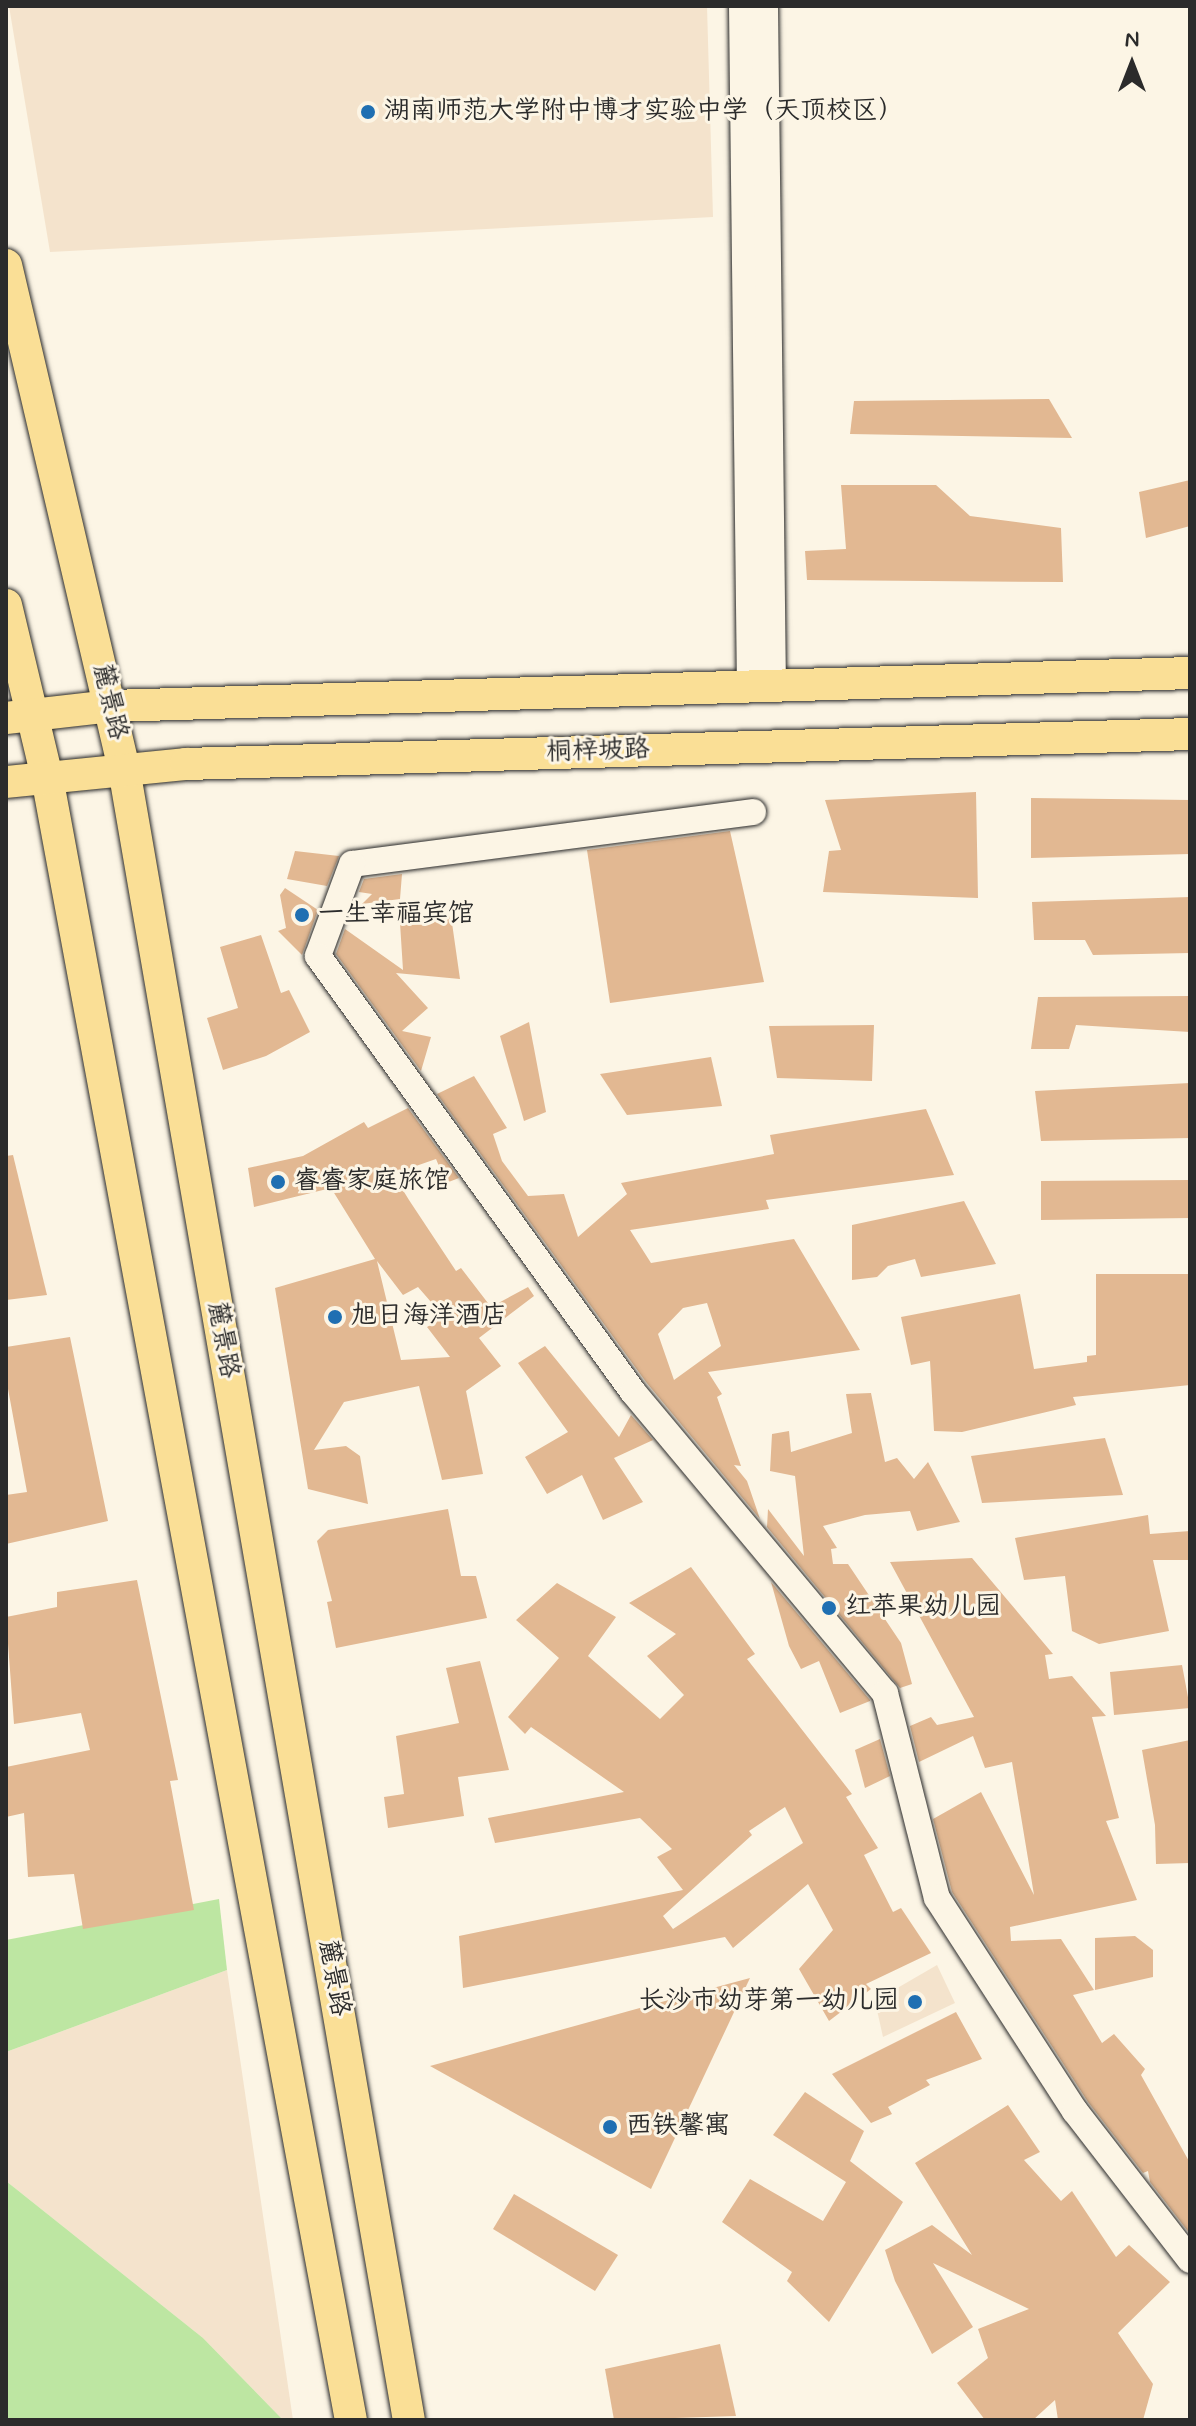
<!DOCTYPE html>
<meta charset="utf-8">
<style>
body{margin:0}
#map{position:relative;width:1196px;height:2426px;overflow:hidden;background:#fcf5e5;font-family:Mynerve,"LXGW WenKai TC",sans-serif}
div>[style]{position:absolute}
.built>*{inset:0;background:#f4e3cc}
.green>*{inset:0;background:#bde6a2}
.building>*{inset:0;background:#e2b892}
.roads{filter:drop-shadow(0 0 2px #2b2b2b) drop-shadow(0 0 2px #2b2b2b)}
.minor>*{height:26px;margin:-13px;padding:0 13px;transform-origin:13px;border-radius:13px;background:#fcf5e5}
.major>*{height:32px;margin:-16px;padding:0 16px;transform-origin:16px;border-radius:16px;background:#fadf96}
.dots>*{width:22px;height:22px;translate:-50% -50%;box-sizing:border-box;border:4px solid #fcf5e5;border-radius:50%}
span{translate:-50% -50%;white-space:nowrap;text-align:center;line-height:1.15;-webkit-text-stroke:6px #fcf5e5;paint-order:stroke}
.poi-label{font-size:26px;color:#2b2b2b}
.left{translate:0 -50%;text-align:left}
.right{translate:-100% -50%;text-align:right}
.street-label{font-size:26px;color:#2b2b2b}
.frame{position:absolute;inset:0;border:8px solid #2b2b2b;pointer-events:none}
.north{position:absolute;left:1092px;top:24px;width:80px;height:80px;-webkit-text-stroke:6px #fcf5e5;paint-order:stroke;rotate:0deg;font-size:22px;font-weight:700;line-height:32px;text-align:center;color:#2b2b2b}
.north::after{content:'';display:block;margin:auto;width:28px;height:36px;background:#2b2b2b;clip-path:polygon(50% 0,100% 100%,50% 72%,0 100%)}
</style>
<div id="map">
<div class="built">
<div style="clip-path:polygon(9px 6px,707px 6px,713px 217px,50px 252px)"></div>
<div style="clip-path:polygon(937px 1965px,955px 2003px,883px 2037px,875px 2001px)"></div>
<div style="clip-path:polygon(227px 1970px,293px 2420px,283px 2420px,203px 2338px,6px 2181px,6px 2052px)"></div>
</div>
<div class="green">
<div style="clip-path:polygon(219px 1899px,227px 1970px,6px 2052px,6px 1940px)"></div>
<div style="clip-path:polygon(6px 2181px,203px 2338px,283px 2420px,6px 2420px)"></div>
</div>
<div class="building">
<div style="clip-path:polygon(1049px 399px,1072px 438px,850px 434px,854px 401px)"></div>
<div style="clip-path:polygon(1190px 480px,1190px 526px,1146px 538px,1139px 492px)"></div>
<div style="clip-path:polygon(841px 485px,936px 485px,970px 516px,1061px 528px,1063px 582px,807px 580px,805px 551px,846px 549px)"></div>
<div style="clip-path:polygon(976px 792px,978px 898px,823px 892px,829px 851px,841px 850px,825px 800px)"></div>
<div style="clip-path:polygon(1031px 798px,1190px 800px,1190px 854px,1031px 858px)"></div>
<div style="clip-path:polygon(730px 831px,764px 982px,610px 1003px,587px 850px)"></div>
<div style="clip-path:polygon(295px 851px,339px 856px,327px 886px,287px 879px)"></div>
<div style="clip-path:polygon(402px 874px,400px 899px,362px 904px,372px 894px,359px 892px,364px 879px)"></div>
<div style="clip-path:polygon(285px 888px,318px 910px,302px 955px,278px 931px,286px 928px,280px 895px)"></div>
<div style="clip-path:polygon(1190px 897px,1190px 953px,1093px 955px,1085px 940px,1034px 940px,1032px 902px)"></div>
<div style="clip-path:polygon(451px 916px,460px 979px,396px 973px,428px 1008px,402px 1031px,431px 1037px,421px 1071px,336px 954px,345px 929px,403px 970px,400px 923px)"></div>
<div style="clip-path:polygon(261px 935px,281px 993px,289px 990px,310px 1032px,266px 1056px,223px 1070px,207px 1018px,238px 1008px,220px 947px)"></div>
<div style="clip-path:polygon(1190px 996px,1190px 1032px,1076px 1025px,1069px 1049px,1031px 1049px,1038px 997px)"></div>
<div style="clip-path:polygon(529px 1022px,546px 1112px,524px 1121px,500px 1036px)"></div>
<div style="clip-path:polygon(874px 1025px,872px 1081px,777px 1078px,769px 1026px)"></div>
<div style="clip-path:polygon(711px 1057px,722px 1106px,627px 1115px,600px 1074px)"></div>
<div style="clip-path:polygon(evenodd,474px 1076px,507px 1128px,493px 1134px,502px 1161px,528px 1196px,564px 1194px,578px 1237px,627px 1194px,621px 1183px,774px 1154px,770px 1135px,926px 1109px,954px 1175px,766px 1200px,769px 1209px,630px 1230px,651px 1263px,794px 1239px,860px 1350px,708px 1372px,722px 1394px,717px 1397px,741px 1466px,734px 1465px,747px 1481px,760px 1519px,646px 1382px,437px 1094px,474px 1076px,707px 1303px,721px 1346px,674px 1380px,658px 1334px,683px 1308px,707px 1303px)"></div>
<div style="clip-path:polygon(1190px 1083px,1190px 1138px,1041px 1141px,1035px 1091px)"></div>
<div style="clip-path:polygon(evenodd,408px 1108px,459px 1178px,446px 1183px,436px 1159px,393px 1174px,409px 1200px,456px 1271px,461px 1268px,491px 1307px,528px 1287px,534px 1296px,479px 1338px,501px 1366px,466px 1391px,483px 1474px,442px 1480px,419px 1386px,344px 1402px,314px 1450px,346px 1446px,360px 1456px,368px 1504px,308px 1489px,275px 1288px,375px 1259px,331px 1188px,254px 1207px,248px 1168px,303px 1156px,364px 1122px,368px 1128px,408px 1108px,377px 1261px,403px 1295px,418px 1287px,444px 1317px,427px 1327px,450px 1357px,401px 1360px,377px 1261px)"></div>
<div style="clip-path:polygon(13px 1155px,47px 1295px,6px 1300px,6px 1156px)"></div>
<div style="clip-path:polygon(1190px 1180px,1190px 1218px,1041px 1220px,1041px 1181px)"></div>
<div style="clip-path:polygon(964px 1201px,996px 1264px,921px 1277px,915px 1259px,888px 1266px,877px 1277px,852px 1280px,852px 1225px)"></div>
<div style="clip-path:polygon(1096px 1274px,1190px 1274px,1190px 1385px,1073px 1397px,1076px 1405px,962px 1432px,934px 1431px,930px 1361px,911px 1365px,901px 1317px,1020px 1294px,1034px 1369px,1087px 1362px,1087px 1356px,1096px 1355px)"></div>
<div style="clip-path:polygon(70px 1337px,108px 1521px,6px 1544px,6px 1495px,27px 1492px,6px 1378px,6px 1347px)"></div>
<div style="clip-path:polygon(545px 1346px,619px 1437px,631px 1415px,653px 1440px,614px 1458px,643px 1502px,603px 1520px,582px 1475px,547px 1494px,525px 1457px,568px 1432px,518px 1363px)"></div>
<div style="clip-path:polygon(871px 1393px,885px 1462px,897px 1458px,914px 1479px,928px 1462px,960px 1522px,917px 1531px,910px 1511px,865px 1515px,823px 1526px,837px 1548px,831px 1549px,833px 1564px,848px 1564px,901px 1643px,912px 1684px,900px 1688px,767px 1527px,768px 1509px,804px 1556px,795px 1476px,770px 1471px,772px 1434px,789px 1431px,791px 1452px,852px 1433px,846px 1394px)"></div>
<div style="clip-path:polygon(1105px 1438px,1123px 1495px,982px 1503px,971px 1456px)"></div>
<div style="clip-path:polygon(448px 1509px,461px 1576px,476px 1576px,487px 1618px,336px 1648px,327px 1602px,332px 1601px,317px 1541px,328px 1530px)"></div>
<div style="clip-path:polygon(1148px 1515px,1150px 1534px,1190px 1531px,1190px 1560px,1153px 1560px,1169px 1631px,1099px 1644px,1072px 1631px,1065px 1576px,1024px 1580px,1015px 1538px)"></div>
<div style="clip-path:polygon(972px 1558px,1053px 1654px,1045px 1655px,1049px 1679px,1072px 1676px,1106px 1716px,1092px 1717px,1119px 1818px,1106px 1821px,1137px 1900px,1010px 1927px,1011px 1941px,1061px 1939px,1094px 1990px,1073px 1995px,1102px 2043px,1114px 2034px,1145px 2069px,1141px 2075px,1190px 2163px,1190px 2234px,1150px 2182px,1148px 2171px,1143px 2173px,1088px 2102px,952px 1892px,933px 1819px,981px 1792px,1034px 1895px,1012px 1762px,985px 1768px,973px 1736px,919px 1762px,910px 1726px,931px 1717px,937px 1725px,974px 1717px,890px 1562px)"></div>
<div style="clip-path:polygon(evenodd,691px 1567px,755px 1654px,747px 1659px,852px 1794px,846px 1797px,878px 1848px,864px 1855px,893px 1912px,901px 1908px,931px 1953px,866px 1984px,871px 1989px,829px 2021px,799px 1969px,833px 1930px,808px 1884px,733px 1948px,725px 1937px,463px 1988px,459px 1936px,683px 1890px,657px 1857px,672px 1849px,640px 1818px,495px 1843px,488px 1818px,624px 1792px,531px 1727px,525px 1734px,508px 1717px,559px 1658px,516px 1620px,557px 1583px,616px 1617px,588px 1656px,660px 1719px,684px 1695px,647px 1656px,676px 1634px,629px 1603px,691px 1567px,785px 1807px,803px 1843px,673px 1929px,663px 1916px,752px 1835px,749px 1831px,785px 1807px)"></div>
<div style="clip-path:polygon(137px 1580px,178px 1780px,170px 1781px,194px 1910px,83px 1929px,74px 1874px,28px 1877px,24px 1813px,6px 1817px,6px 1767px,90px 1750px,81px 1713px,14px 1724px,6px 1617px,57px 1607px,57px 1592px)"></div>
<div style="clip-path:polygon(771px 1582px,870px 1700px,870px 1701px,840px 1713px,819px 1661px,801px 1669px,789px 1646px)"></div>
<div style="clip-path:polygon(480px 1661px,509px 1770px,458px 1777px,464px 1816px,388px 1828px,384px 1797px,404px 1794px,396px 1736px,459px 1723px,446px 1668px)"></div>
<div style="clip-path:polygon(1182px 1665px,1190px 1708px,1114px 1715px,1110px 1672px)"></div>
<div style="clip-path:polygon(880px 1739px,890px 1776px,865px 1788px,855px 1750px)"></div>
<div style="clip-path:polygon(1190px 1740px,1190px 1863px,1156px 1864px,1155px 1825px,1142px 1750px)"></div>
<div style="clip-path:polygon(1135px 1936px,1153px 1950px,1153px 1977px,1095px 1990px,1095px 1938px)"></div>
<div style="clip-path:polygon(750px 1978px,651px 2189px,430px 2066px,676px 1998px)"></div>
<div style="clip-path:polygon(956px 2012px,982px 2059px,926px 2080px,930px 2085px,888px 2107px,892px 2114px,871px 2123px,832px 2074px)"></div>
<div style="clip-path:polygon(805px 2092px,864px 2131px,850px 2161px,903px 2202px,829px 2322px,787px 2281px,792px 2272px,722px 2222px,750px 2179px,823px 2221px,846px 2182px,773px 2135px)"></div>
<div style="clip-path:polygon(1008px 2105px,1040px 2152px,1024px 2160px,1061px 2201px,1072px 2191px,1116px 2257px,1129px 2245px,1170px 2282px,1118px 2333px,1153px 2384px,1143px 2420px,1058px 2420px,1055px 2400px,1033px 2420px,985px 2420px,957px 2383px,988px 2358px,978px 2329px,1029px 2309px,933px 2263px,973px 2327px,932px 2354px,895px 2281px,885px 2250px,932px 2225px,972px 2255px,915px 2163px)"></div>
<div style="clip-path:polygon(514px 2194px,618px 2255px,595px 2291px,493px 2229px)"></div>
<div style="clip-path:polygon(720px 2344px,736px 2416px,614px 2420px,605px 2369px)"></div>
</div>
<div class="roads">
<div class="minor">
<div style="left:742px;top:6px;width:682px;rotate:89.33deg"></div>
<div style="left:765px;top:6px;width:681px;rotate:89.33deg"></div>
<div style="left:753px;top:812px;width:404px;rotate:172.6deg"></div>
<div style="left:352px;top:864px;width:98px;rotate:110.3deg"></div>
<div style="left:318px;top:956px;width:538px;rotate:54.15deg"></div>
<div style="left:633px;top:1392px;width:393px;rotate:50.1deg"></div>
<div style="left:885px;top:1693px;width:211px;rotate:75.8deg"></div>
<div style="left:937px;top:1898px;width:254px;rotate:57.1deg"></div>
<div style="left:1075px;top:2111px;width:188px;rotate:52.3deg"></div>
</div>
<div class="major">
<div style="left:6px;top:265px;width:518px;rotate:76.82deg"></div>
<div style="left:124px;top:769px;width:1675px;rotate:80.21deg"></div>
<div style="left:6px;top:605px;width:177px;rotate:76.6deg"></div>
<div style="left:47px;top:777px;width:1671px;rotate:79.52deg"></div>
<div style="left:6px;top:718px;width:106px;rotate:-6.5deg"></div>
<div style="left:111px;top:706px;width:1080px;rotate:-1.75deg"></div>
<div style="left:6px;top:782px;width:181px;rotate:-5.7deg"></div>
<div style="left:186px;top:764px;width:1004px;rotate:-1.71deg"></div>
</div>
</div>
<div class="dots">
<div style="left:368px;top:112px;background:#1f6fb2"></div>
<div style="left:302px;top:915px;background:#1f6fb2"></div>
<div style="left:278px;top:1182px;background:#1f6fb2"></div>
<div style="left:335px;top:1317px;background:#1f6fb2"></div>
<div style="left:829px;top:1608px;background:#1f6fb2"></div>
<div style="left:915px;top:2002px;background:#1f6fb2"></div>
<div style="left:610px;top:2127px;background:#1f6fb2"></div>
</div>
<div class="poi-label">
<span class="left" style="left:384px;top:112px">湖南师范大学附中博才实验中学（天顶校区）</span>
<span class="left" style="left:318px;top:915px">一生幸福宾馆</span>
<span class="left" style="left:294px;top:1182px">睿睿家庭旅馆</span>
<span class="left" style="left:351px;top:1317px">旭日海洋酒店</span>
<span class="left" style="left:845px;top:1608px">红苹果幼儿园</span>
<span class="right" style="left:899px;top:2002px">长沙市幼芽第一幼儿园</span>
<span class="left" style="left:626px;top:2127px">西铁馨寓</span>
</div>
<div class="street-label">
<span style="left:109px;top:702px;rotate:77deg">麓景路</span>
<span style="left:598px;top:752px;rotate:-2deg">桐梓坡路</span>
<span style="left:222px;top:1340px;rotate:80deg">麓景路</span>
<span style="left:333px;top:1978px;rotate:80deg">麓景路</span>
</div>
<div class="frame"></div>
<div class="north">N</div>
</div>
